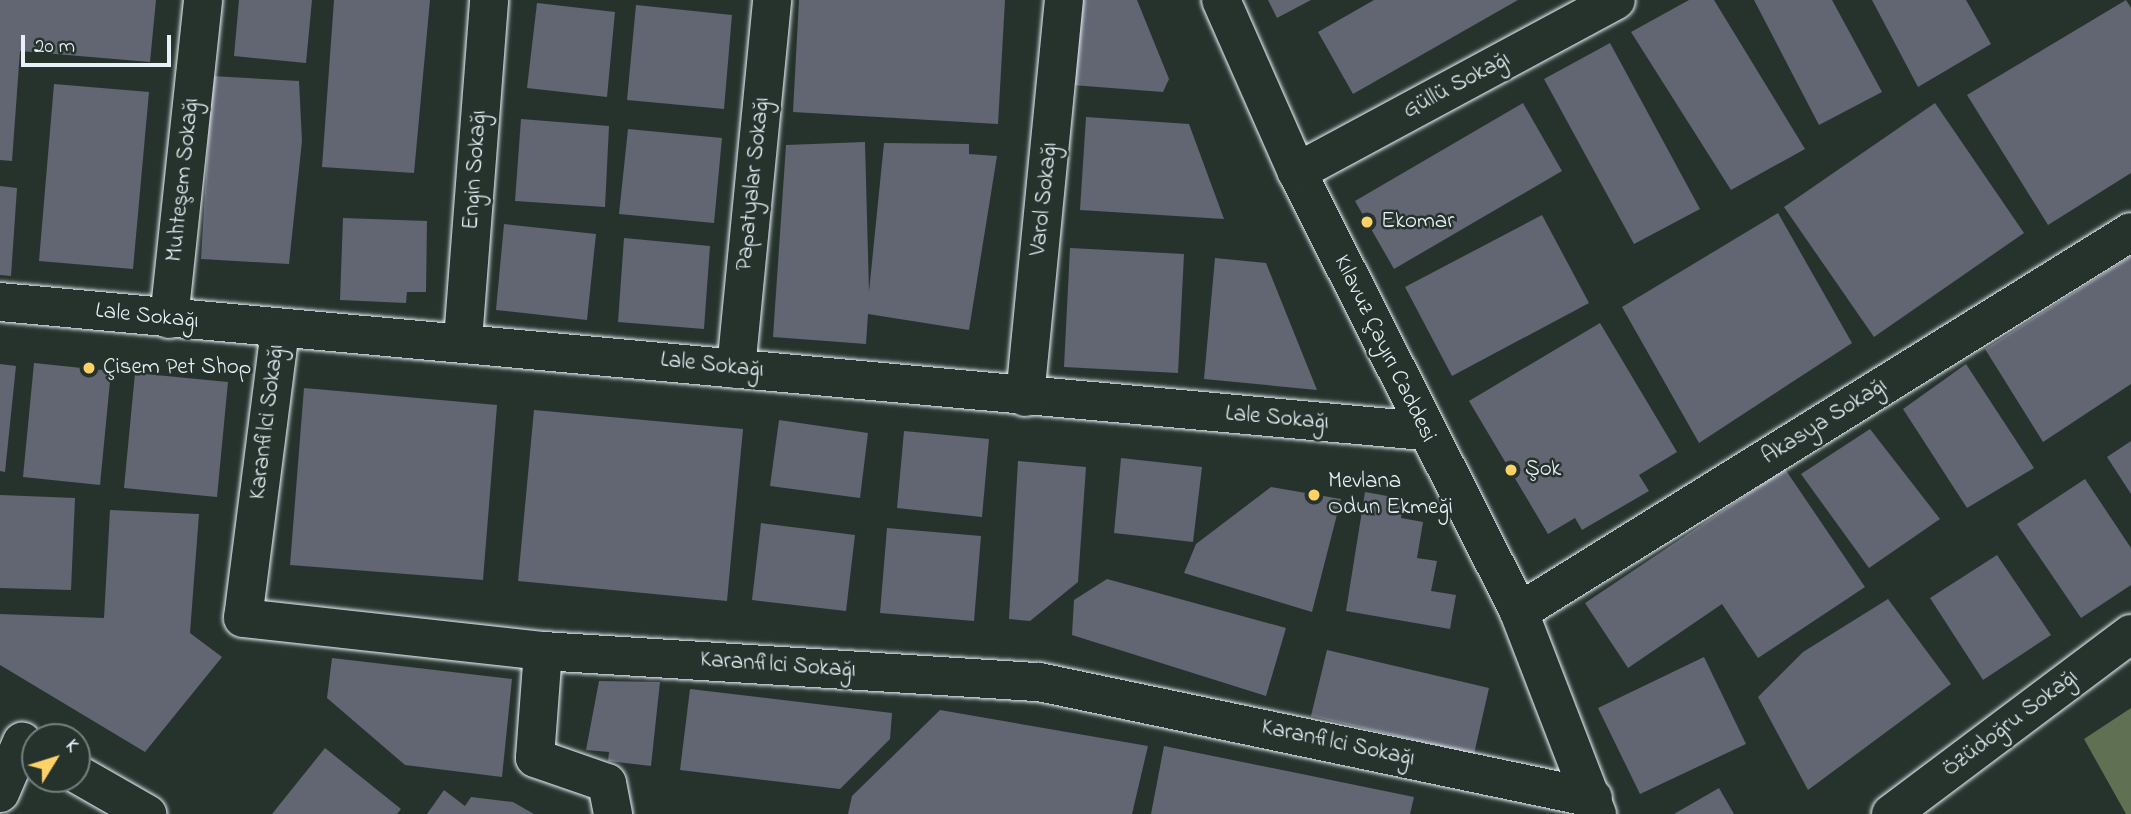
<!DOCTYPE html>
<meta charset="utf-8">
<style>
body{margin:0}
#map{position:relative;width:2131px;height:814px;overflow:hidden;background:#26332d;font-family:"Indie Flower",sans-serif}
div>[style]{position:absolute}
.green>*{inset:0;background:#607052}
.building>*{inset:0;background:#626572}
.roads{filter:drop-shadow(0 0 2px #e8f1f8) drop-shadow(0 0 2px #e8f1f8)}
.street>*{height:38px;margin:-19px;padding:0 19px;transform-origin:19px;border-radius:19px;background:#26332d}
.dots>*{width:19px;height:19px;translate:-50% -50%;box-sizing:border-box;border:4px solid #26332d;border-radius:50%}
span{translate:-50% -50%;white-space:nowrap;text-align:center;line-height:1.15;-webkit-text-stroke:5px #26332d;paint-order:stroke}
.street-label{font-size:23px;color:#e8f1f8}
.poi-label{font-size:23px;color:#e8f1f8}
.left{translate:0 -50%;text-align:left}
.north{position:absolute;left:21px;top:723px;width:70px;height:70px;box-sizing:border-box;background:#26332d;border:2px solid #747f7e;border-radius:50%;rotate:52deg;font-size:19px;font-weight:700;line-height:28px;text-align:center;color:#e8f1f8}
.north::after{content:'';display:block;margin:auto;width:24px;height:32px;background:#ffd166;clip-path:polygon(50% 0,100% 100%,50% 72%,0 100%)}
.scale{position:absolute;left:21px;top:35px;width:150px;height:32px;box-sizing:border-box;border:4px solid #e8f1f8;border-top:0;padding-left:9px;font-size:21px;line-height:24px;white-space:nowrap;color:#e8f1f8;-webkit-text-stroke:5px #26332d;paint-order:stroke}
</style>
<div id="map">
<div class="green">
<div style="clip-path:polygon(2131px 708px,2131px 814px,2126px 814px,2084px 739px)"></div>
</div>
<div class="building">
<div style="clip-path:polygon(0 0,156px 0,150px 62px,20px 51px,12px 161px,0 160px)"></div>
<div style="clip-path:polygon(239px 0,312px 0,306px 63px,234px 56px)"></div>
<div style="clip-path:polygon(334px 0,430px 0,414px 173px,322px 167px)"></div>
<div style="clip-path:polygon(799px 0,1005px 0,998px 124px,793px 112px)"></div>
<div style="clip-path:polygon(1078px 0,1137px 0,1169px 79px,1163px 92px,1072px 85px)"></div>
<div style="clip-path:polygon(1268px 0,1311px 0,1277px 18px)"></div>
<div style="clip-path:polygon(1374px 0,1518px 0,1353px 94px,1318px 32px)"></div>
<div style="clip-path:polygon(1689px 0,1714px 0,1805px 149px,1731px 190px,1631px 32px)"></div>
<div style="clip-path:polygon(1754px 0,1832px 0,1882px 92px,1819px 125px)"></div>
<div style="clip-path:polygon(1872px 0,1966px 0,1991px 44px,1918px 87px)"></div>
<div style="clip-path:polygon(2126px 0,2131px 8px,2131px 173px,2048px 225px,1967px 95px)"></div>
<div style="clip-path:polygon(537px 3px,615px 12px,607px 97px,527px 88px)"></div>
<div style="clip-path:polygon(636px 5px,732px 15px,724px 109px,627px 100px)"></div>
<div style="clip-path:polygon(1610px 43px,1700px 209px,1634px 244px,1544px 79px)"></div>
<div style="clip-path:polygon(212px 76px,299px 81px,302px 141px,289px 264px,201px 259px)"></div>
<div style="clip-path:polygon(54px 84px,149px 92px,133px 269px,39px 261px)"></div>
<div style="clip-path:polygon(1523px 103px,1562px 171px,1394px 269px,1355px 201px)"></div>
<div style="clip-path:polygon(1935px 103px,2024px 233px,1874px 337px,1784px 207px)"></div>
<div style="clip-path:polygon(1086px 117px,1189px 124px,1224px 219px,1080px 210px)"></div>
<div style="clip-path:polygon(521px 119px,609px 126px,605px 207px,515px 201px)"></div>
<div style="clip-path:polygon(628px 129px,722px 138px,714px 223px,619px 214px)"></div>
<div style="clip-path:polygon(865px 142px,869px 292px,884px 143px,969px 144px,969px 154px,997px 156px,969px 330px,868px 314px,866px 344px,773px 337px,786px 145px)"></div>
<div style="clip-path:polygon(0 186px,17px 188px,11px 276px,0 275px)"></div>
<div style="clip-path:polygon(1778px 213px,1852px 343px,1699px 443px,1622px 307px)"></div>
<div style="clip-path:polygon(1542px 215px,1589px 303px,1452px 376px,1405px 287px)"></div>
<div style="clip-path:polygon(343px 218px,427px 221px,426px 292px,407px 292px,406px 303px,340px 300px)"></div>
<div style="clip-path:polygon(504px 224px,596px 234px,587px 320px,496px 310px)"></div>
<div style="clip-path:polygon(624px 238px,710px 246px,704px 329px,618px 322px)"></div>
<div style="clip-path:polygon(1070px 248px,1184px 254px,1178px 373px,1064px 367px)"></div>
<div style="clip-path:polygon(2131px 256px,2131px 384px,2043px 442px,1985px 349px)"></div>
<div style="clip-path:polygon(1215px 258px,1266px 263px,1317px 390px,1204px 379px)"></div>
<div style="clip-path:polygon(1600px 323px,1677px 452px,1639px 475px,1649px 491px,1582px 530px,1575px 518px,1548px 534px,1469px 401px)"></div>
<div style="clip-path:polygon(34px 363px,111px 371px,100px 485px,23px 477px)"></div>
<div style="clip-path:polygon(0 364px,16px 366px,5px 472px,0 471px)"></div>
<div style="clip-path:polygon(1966px 364px,2034px 468px,1967px 508px,1903px 409px)"></div>
<div style="clip-path:polygon(135px 373px,228px 382px,217px 497px,124px 488px)"></div>
<div style="clip-path:polygon(304px 388px,497px 405px,483px 580px,290px 565px)"></div>
<div style="clip-path:polygon(534px 410px,743px 429px,727px 601px,518px 581px)"></div>
<div style="clip-path:polygon(779px 420px,868px 433px,860px 498px,770px 486px)"></div>
<div style="clip-path:polygon(1870px 429px,1940px 519px,1869px 568px,1801px 474px)"></div>
<div style="clip-path:polygon(904px 431px,989px 439px,982px 517px,897px 508px)"></div>
<div style="clip-path:polygon(2131px 441px,2131px 494px,2107px 457px)"></div>
<div style="clip-path:polygon(1121px 458px,1202px 467px,1193px 542px,1114px 533px)"></div>
<div style="clip-path:polygon(1018px 461px,1086px 467px,1078px 582px,1030px 621px,1009px 619px)"></div>
<div style="clip-path:polygon(1785px 469px,1865px 587px,1758px 658px,1722px 604px,1628px 668px,1585px 603px)"></div>
<div style="clip-path:polygon(2085px 479px,2131px 548px,2131px 585px,2081px 618px,2017px 524px)"></div>
<div style="clip-path:polygon(1271px 487px,1341px 499px,1312px 612px,1184px 573px,1196px 544px)"></div>
<div style="clip-path:polygon(1365px 492px,1404px 499px,1401px 518px,1423px 522px,1417px 558px,1437px 561px,1431px 591px,1456px 595px,1450px 629px,1346px 611px)"></div>
<div style="clip-path:polygon(0 495px,75px 498px,71px 590px,0 588px)"></div>
<div style="clip-path:polygon(110px 510px,199px 514px,190px 633px,222px 657px,145px 752px,0 665px,0 614px,104px 618px)"></div>
<div style="clip-path:polygon(761px 523px,855px 535px,846px 611px,752px 600px)"></div>
<div style="clip-path:polygon(887px 528px,981px 536px,974px 621px,880px 613px)"></div>
<div style="clip-path:polygon(1997px 555px,2051px 635px,1983px 680px,1930px 598px)"></div>
<div style="clip-path:polygon(1107px 579px,1286px 628px,1266px 696px,1072px 635px,1074px 600px)"></div>
<div style="clip-path:polygon(1888px 599px,1951px 684px,1808px 790px,1758px 697px,1803px 652px)"></div>
<div style="clip-path:polygon(1327px 650px,1489px 688px,1474px 754px,1311px 716px)"></div>
<div style="clip-path:polygon(1704px 657px,1746px 744px,1640px 794px,1598px 708px)"></div>
<div style="clip-path:polygon(332px 658px,512px 679px,502px 777px,405px 765px,327px 698px)"></div>
<div style="clip-path:polygon(599px 681px,660px 682px,651px 766px,608px 761px,609px 752px,586px 750px)"></div>
<div style="clip-path:polygon(690px 689px,892px 713px,890px 739px,840px 789px,680px 770px)"></div>
<div style="clip-path:polygon(940px 710px,1148px 746px,1132px 814px,848px 814px,852px 796px)"></div>
<div style="clip-path:polygon(1164px 746px,1414px 797px,1410px 814px,1151px 814px)"></div>
<div style="clip-path:polygon(325px 748px,401px 809px,397px 814px,272px 814px)"></div>
<div style="clip-path:polygon(1719px 788px,1734px 814px,1674px 814px)"></div>
<div style="clip-path:polygon(444px 790px,465px 806px,471px 797px,513px 802px,534px 814px,427px 814px)"></div>
</div>
<div class="roads">
<div class="street">
<div style="left:1221px;top:0;width:188px;rotate:66.2deg"></div>
<div style="left:1297px;top:172px;width:493px;rotate:63.2deg"></div>
<div style="left:1519px;top:612px;width:217px;rotate:68.9deg"></div>
<div style="left:1297px;top:172px;width:362px;rotate:-28.3deg"></div>
<div style="left:0;top:302px;width:1430px;rotate:5.18deg"></div>
<div style="left:169px;top:319px;width:321px;rotate:-83.9deg"></div>
<div style="left:280px;top:330px;width:290px;rotate:97.3deg"></div>
<div style="left:243px;top:618px;width:302px;rotate:6.3deg"></div>
<div style="left:543px;top:651px;width:497px;rotate:3.6deg"></div>
<div style="left:1039px;top:682px;width:566px;rotate:11.83deg"></div>
<div style="left:463px;top:340px;width:341px;rotate:-85.6deg"></div>
<div style="left:736px;top:369px;width:371px;rotate:-84.4deg"></div>
<div style="left:1025px;top:397px;width:399px;rotate:-84.4deg"></div>
<div style="left:1519px;top:612px;width:720px;rotate:-31.84deg"></div>
<div style="left:543px;top:651px;width:107px;rotate:94.3deg"></div>
<div style="left:535px;top:758px;width:76px;rotate:19.1deg"></div>
<div style="left:607px;top:783px;width:32px;rotate:79deg"></div>
<div style="left:77px;top:774px;width:81px;rotate:29.7deg"></div>
<div style="left:0;top:793px;width:56px;rotate:-66.7deg"></div>
<div style="left:1891px;top:814px;width:300px;rotate:-36.9deg"></div>
</div>
</div>
<div class="dots">
<div style="left:1367px;top:222px;background:#ffd166"></div>
<div style="left:89px;top:368px;background:#ffd166"></div>
<div style="left:1511px;top:470px;background:#ffd166"></div>
<div style="left:1314px;top:495px;background:#ffd166"></div>
</div>
<div class="street-label">
<span style="left:1457px;top:86px;rotate:-28deg">Güllü Sokağı</span>
<span style="left:476px;top:170px;rotate:-86deg">Engin Sokağı</span>
<span style="left:184px;top:180px;rotate:-84deg">Muhteşem Sokağı</span>
<span style="left:754px;top:184px;rotate:-84deg">Papatyalar Sokağı</span>
<span style="left:1045px;top:199px;rotate:-84deg">Varol Sokağı</span>
<span style="left:147px;top:317px;rotate:6deg">Lale Sokağı</span>
<span style="left:1384px;top:349px;rotate:64deg">Kılavuz Çayırı Caddesi</span>
<span style="left:712px;top:366px;rotate:6deg">Lale Sokağı</span>
<span style="left:1277px;top:419px;rotate:5deg">Lale Sokağı</span>
<span style="left:268px;top:422px;rotate:-83deg">Karanfilci Sokağı</span>
<span style="left:1825px;top:422px;rotate:-32deg">Akasya Sokağı</span>
<span style="left:778px;top:666px;rotate:4deg">Karanfilci Sokağı</span>
<span style="left:2011px;top:724px;rotate:-37deg">Özüdoğru Sokağı</span>
<span style="left:1338px;top:744px;rotate:12deg">Karanfilci Sokağı</span>
</div>
<div class="poi-label">
<span class="left" style="left:1381px;top:222px">Ekomar</span>
<span class="left" style="left:103px;top:368px">Çisem Pet Shop</span>
<span class="left" style="left:1525px;top:470px">Şok</span>
<span class="left" style="left:1328px;top:495px">Mevlana<br>Odun Ekmeği</span>
</div>
<div class="north">K</div>
<div class="scale">20 m</div>
</div>
